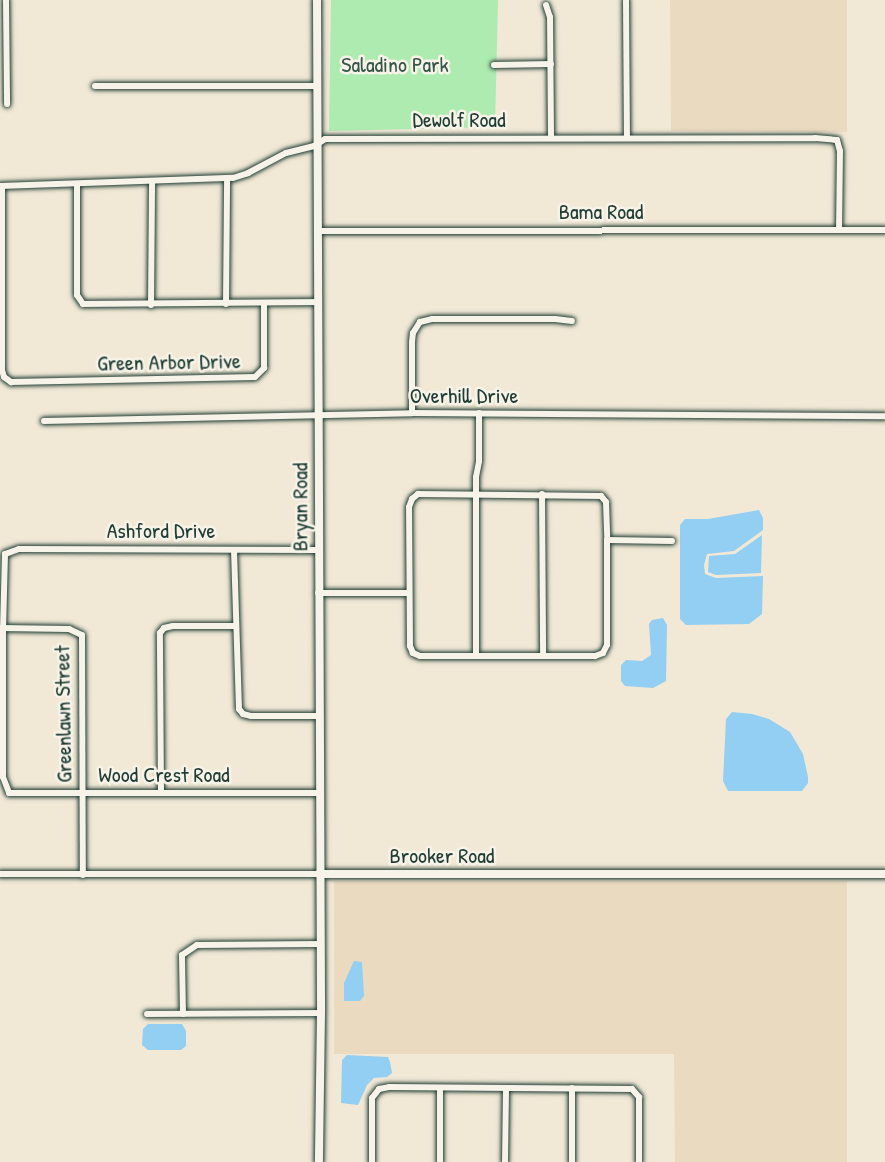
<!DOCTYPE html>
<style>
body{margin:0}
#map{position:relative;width:885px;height:1162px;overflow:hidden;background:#f1e8d6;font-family:"Patrick Hand",sans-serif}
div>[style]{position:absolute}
.built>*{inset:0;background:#eadac0}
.green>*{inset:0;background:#aeebb1}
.water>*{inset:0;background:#93cef3}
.roads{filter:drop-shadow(0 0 2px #1f3d34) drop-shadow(0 0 2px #1f3d34)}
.minor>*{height:6px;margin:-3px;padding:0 3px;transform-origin:3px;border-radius:3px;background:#f7f3e8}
.tertiary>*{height:8px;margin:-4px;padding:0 4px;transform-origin:4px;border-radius:4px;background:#f7f3e8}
span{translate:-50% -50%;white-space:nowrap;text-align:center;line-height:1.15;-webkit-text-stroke:5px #f7f3e8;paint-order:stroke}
.park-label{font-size:22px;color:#345747}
.street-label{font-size:22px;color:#1f3d34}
</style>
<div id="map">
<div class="built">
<div style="clip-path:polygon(670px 0,847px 0,847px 132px,671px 131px)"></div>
<div style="clip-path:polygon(334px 881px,847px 881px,847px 1162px,675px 1162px,674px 1054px,334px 1054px)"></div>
</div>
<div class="green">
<div style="clip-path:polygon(331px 0,498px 0,495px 127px,329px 131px)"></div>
</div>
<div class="water">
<div style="clip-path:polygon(759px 510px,763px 518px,763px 530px,734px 551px,707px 554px,704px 565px,705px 574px,716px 578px,763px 576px,762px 614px,749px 624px,686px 625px,680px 619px,680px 525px,685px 519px,708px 519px)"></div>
<div style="clip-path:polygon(762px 535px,761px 573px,716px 575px,708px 572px,709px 556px,735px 554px)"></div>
<div style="clip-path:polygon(663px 618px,667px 625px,666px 681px,653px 688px,625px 686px,621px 681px,621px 665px,626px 660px,642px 661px,651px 655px,649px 624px,652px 620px)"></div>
<div style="clip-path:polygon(732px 712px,752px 714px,769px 719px,790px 732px,803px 754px,808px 777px,808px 783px,802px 791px,728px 791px,723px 781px,726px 719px)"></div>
<div style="clip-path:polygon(354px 961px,362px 962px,364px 996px,360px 1001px,344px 1001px,344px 983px)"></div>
<div style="clip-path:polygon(148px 1024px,182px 1024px,186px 1031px,186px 1046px,181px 1050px,148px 1050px,142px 1045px,143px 1029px)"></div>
<div style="clip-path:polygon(347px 1055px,388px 1057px,390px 1062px,392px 1073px,387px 1077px,374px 1078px,367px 1085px,358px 1105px,341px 1103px,342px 1060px)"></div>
</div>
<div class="roads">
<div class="minor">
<div style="left:6px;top:0;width:104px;rotate:89.4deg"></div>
<div style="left:626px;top:0;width:138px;rotate:89.6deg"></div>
<div style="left:546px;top:5px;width:13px;rotate:72deg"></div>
<div style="left:550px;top:17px;width:121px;rotate:89.5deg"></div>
<div style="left:494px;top:65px;width:57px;rotate:-1deg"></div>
<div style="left:95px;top:86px;width:222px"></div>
<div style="left:77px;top:184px;width:111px;rotate:90deg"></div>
<div style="left:77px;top:295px;width:11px;rotate:56deg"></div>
<div style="left:83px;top:304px;width:235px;rotate:-0.5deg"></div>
<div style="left:0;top:186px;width:233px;rotate:-2deg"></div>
<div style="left:233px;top:178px;width:16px;rotate:-18deg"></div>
<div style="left:248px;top:173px;width:43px;rotate:-27.8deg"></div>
<div style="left:286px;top:153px;width:29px;rotate:-14deg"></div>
<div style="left:314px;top:146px;width:13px;rotate:-32deg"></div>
<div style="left:325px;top:139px;width:490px;rotate:-0.1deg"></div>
<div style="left:815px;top:138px;width:22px;rotate:5deg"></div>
<div style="left:837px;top:140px;width:11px;rotate:75deg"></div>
<div style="left:840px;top:151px;width:79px;rotate:90.7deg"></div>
<div style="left:2px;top:186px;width:184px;rotate:90deg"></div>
<div style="left:2px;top:370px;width:7px;rotate:74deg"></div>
<div style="left:4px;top:377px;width:9px;rotate:36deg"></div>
<div style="left:11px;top:382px;width:244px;rotate:-1.2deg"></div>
<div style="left:255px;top:377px;width:13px;rotate:-45deg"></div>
<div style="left:264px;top:368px;width:65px;rotate:-90deg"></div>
<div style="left:318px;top:231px;width:567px;rotate:-0.1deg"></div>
<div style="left:226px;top:304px;width:125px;rotate:-89.5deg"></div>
<div style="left:151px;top:305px;width:123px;rotate:-89.5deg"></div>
<div style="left:412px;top:413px;width:71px;rotate:-90deg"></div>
<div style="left:412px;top:342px;width:9px;rotate:-84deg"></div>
<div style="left:413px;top:333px;width:13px;rotate:-58deg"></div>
<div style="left:420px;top:322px;width:12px;rotate:-14deg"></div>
<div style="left:432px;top:319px;width:123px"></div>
<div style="left:555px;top:319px;width:17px;rotate:7deg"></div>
<div style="left:44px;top:421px;width:368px;rotate:-1.2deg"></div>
<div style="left:412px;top:413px;width:473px;rotate:0.4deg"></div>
<div style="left:418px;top:494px;width:183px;rotate:0.6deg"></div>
<div style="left:601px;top:496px;width:8px;rotate:50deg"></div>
<div style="left:606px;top:502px;width:38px;rotate:88deg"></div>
<div style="left:607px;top:540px;width:105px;rotate:90deg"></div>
<div style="left:607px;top:645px;width:9px;rotate:117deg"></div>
<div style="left:603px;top:653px;width:9px;rotate:159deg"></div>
<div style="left:595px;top:656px;width:175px;rotate:180deg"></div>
<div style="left:420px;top:656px;width:8px;rotate:-157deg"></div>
<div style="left:413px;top:653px;width:8px;rotate:-113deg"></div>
<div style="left:410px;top:646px;width:139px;rotate:-90.4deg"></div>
<div style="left:409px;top:507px;width:9px;rotate:-69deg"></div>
<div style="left:412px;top:499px;width:8px;rotate:-40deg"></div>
<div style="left:542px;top:494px;width:162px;rotate:89.6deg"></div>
<div style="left:607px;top:540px;width:65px;rotate:0.9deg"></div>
<div style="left:234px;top:550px;width:159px;rotate:88.2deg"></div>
<div style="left:239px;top:709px;width:6px;rotate:51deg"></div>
<div style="left:243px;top:714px;width:8px;rotate:14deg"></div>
<div style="left:251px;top:716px;width:68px"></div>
<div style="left:318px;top:550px;width:299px;rotate:-179.8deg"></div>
<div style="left:19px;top:549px;width:15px;rotate:160deg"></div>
<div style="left:5px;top:554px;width:74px;rotate:91.5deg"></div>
<div style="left:3px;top:628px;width:149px;rotate:90deg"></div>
<div style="left:3px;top:777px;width:17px;rotate:69deg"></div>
<div style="left:9px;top:793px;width:310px"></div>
<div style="left:318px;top:593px;width:91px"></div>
<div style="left:1px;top:628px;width:68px;rotate:0.8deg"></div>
<div style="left:69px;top:629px;width:14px;rotate:25deg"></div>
<div style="left:82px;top:635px;width:240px;rotate:89.8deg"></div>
<div style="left:476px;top:656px;width:179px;rotate:-90deg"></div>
<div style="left:476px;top:477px;width:16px;rotate:-79deg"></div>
<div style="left:479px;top:461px;width:48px;rotate:-90deg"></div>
<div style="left:161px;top:793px;width:160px;rotate:-90.4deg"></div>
<div style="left:160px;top:633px;width:6px;rotate:-51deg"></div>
<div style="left:164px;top:628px;width:9px;rotate:-13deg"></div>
<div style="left:173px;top:626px;width:62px"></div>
<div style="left:0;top:874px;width:319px"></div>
<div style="left:147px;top:1014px;width:174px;rotate:-0.3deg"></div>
<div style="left:183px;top:1014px;width:59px;rotate:-91deg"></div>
<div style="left:182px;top:955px;width:18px;rotate:-34deg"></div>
<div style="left:197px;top:945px;width:123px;rotate:-0.5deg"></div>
<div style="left:372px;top:1162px;width:64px;rotate:-90deg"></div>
<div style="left:372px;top:1098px;width:11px;rotate:-52deg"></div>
<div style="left:379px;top:1089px;width:10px;rotate:-11deg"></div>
<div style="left:389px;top:1087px;width:243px;rotate:0.5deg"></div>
<div style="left:632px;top:1089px;width:11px;rotate:49deg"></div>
<div style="left:639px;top:1097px;width:65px;rotate:90deg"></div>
<div style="left:440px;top:1162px;width:74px;rotate:-90deg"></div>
<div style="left:505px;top:1162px;width:74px;rotate:-89.2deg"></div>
<div style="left:572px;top:1162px;width:74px;rotate:-90deg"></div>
</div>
<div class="tertiary">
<div style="left:317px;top:0;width:1013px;rotate:89.77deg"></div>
<div style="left:321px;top:1013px;width:149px;rotate:90.8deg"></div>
<div style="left:319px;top:874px;width:566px"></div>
</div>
</div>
<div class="park-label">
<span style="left:395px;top:65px">Saladino Park</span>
</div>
<div class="street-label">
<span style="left:459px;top:120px">Dewolf Road</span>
<span style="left:601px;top:212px">Bama Road</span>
<span style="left:169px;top:362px;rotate:-1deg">Green Arbor Drive</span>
<span style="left:464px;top:396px">Overhill Drive</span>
<span style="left:300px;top:507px;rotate:-90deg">Bryan Road</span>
<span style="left:161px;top:531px">Ashford Drive</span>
<span style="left:63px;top:714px;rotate:-91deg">Greenlawn Street</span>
<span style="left:164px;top:775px">Wood Crest Road</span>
<span style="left:442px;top:856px">Brooker Road</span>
</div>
</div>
